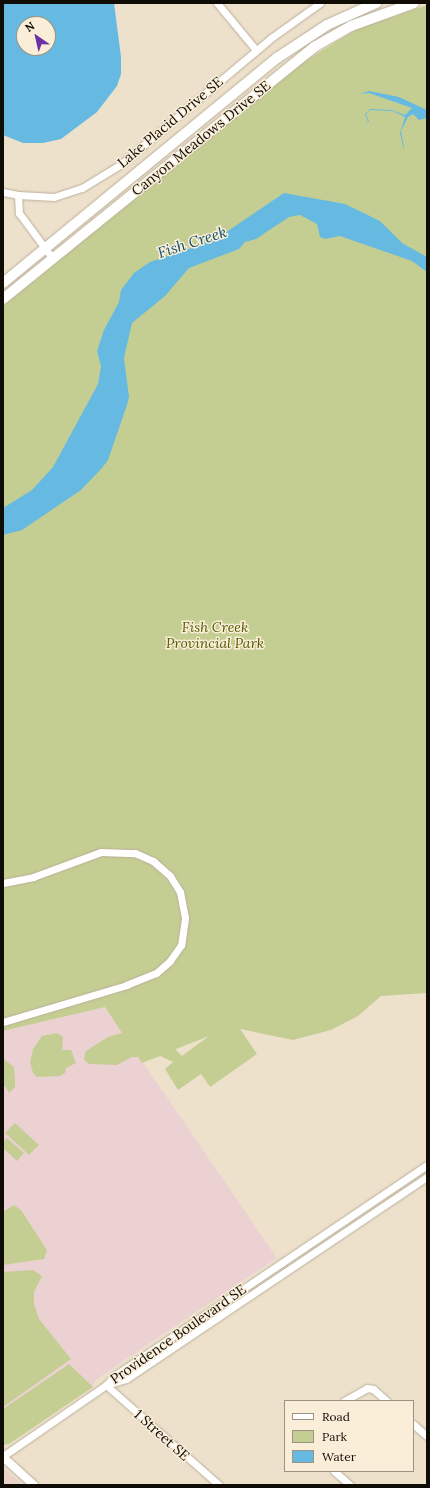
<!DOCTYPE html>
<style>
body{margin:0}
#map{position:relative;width:430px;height:1488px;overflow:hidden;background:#ede1cc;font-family:Lora,serif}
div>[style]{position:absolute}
.commercial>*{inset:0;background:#ebd3c8}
.education>*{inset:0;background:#ecd1d3}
.green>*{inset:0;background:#c5ce92}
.water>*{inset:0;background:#66bae2}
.roads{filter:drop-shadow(0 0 1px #bbb09b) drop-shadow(0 0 1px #bbb09b)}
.minor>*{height:7px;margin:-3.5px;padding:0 3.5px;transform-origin:3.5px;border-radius:3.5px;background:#fff}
.tertiary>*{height:8px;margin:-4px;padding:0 4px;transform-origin:4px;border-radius:4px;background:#fff}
.secondary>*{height:10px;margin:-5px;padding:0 5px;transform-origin:5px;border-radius:5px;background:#fff}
span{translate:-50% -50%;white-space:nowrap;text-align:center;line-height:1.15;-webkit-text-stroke:3px #faeed9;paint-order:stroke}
.street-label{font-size:14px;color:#0f0b05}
.park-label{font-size:14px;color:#565d00;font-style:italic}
.water-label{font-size:15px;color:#10546f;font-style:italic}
.frame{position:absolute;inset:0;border:4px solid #0f0b05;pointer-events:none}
.legend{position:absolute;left:284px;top:1400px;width:130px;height:72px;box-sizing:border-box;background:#faeed9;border:1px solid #9c9384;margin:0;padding:5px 7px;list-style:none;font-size:12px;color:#0f0b05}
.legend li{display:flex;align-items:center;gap:8px;height:20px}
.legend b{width:20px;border:1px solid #9c9384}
.north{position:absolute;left:16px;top:16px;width:40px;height:40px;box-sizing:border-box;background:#faeed9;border:1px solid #9c9384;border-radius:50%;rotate:326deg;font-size:11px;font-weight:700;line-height:16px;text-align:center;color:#0f0b05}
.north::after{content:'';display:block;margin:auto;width:14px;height:18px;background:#6d30a5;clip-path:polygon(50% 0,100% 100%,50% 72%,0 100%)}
</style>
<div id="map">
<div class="commercial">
<div style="clip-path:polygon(3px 1468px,23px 1485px,3px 1485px)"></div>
</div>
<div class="education">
<div style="clip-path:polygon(105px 1007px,277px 1258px,104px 1374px,94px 1382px,94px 1385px,13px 1441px,3px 1442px,3px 1031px)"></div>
</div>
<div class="green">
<div style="clip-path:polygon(evenodd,427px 5px,427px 993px,381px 996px,358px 1016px,331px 1030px,293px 1040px,240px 1029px,257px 1054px,210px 1087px,201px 1074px,178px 1090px,165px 1069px,173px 1062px,160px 1056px,142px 1063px,138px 1057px,132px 1057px,117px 1065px,89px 1064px,84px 1060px,85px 1052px,89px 1049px,108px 1037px,122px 1033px,105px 1007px,3px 1031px,3px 306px,297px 66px,357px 29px,427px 5px,209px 1036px,182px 1056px,176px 1050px,176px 1049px,209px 1036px)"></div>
<div style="clip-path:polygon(57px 1033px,63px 1037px,62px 1050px,71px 1050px,76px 1063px,66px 1068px,65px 1073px,60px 1076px,37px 1077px,33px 1073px,30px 1062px,33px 1049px,42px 1036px)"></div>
<div style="clip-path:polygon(5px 1060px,14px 1067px,15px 1079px,15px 1087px,9px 1093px,5px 1086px,3px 1087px,3px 1061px)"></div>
<div style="clip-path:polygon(15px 1123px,39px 1145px,29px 1155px,5px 1133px)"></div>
<div style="clip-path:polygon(7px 1138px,24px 1153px,17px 1161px,3px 1148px,3px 1142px)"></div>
<div style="clip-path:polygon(14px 1205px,21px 1210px,47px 1250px,44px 1259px,3px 1265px,3px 1212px)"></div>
<div style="clip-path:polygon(33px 1270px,42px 1276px,34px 1292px,34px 1304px,39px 1319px,71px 1359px,3px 1407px,3px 1272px)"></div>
<div style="clip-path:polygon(69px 1364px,93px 1387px,9px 1444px,3px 1445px,3px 1409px)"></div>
</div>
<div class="water">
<div style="clip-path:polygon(evenodd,3px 3px,114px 3px,121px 57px,121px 74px,117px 86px,97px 112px,61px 139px,43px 143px,23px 143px,3px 135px,3px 3px,24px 24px,48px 24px,48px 48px,24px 48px,24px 24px)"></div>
<div style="clip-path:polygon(369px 91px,399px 97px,427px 110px,427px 118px,419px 120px,413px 114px,408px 117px,401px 131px,404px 147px,404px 150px,400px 133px,405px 117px,393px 111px,370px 110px,366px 114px,369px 121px,364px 126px,368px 121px,365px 114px,370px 109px,392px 110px,405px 115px,412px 108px,369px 93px,360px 94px)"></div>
<div style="clip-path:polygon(284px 193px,345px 204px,380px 221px,402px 243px,427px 257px,427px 272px,412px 261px,340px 236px,325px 239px,320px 237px,317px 224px,300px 215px,289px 217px,256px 239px,245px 242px,239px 249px,189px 268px,165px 296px,132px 323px,124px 358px,129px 397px,127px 405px,108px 460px,102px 468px,81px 490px,22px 530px,3px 535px,3px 508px,32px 490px,53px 467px,98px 384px,101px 366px,97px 351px,104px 330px,119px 302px,121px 290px,134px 273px,150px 262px,201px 245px,222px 235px)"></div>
</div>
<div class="roads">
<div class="minor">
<div style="left:217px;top:3px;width:61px;rotate:50.3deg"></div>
<div style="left:3px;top:192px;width:15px;rotate:11deg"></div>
<div style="left:18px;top:195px;width:36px;rotate:3deg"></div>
<div style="left:54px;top:197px;width:29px;rotate:-18deg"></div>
<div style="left:82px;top:188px;width:46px;rotate:-31.6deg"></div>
<div style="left:121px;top:164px;width:196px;rotate:-40deg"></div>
<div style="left:271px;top:38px;width:60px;rotate:-35.5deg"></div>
<div style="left:18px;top:195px;width:18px;rotate:87deg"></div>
<div style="left:19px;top:213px;width:57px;rotate:53.5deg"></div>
<div style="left:3px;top:883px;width:31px;rotate:-11deg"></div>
<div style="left:33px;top:877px;width:72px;rotate:-20.2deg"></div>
<div style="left:101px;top:852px;width:34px;rotate:2deg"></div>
<div style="left:135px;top:853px;width:20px;rotate:24deg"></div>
<div style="left:153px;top:861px;width:23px;rotate:41deg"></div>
<div style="left:170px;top:876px;width:19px;rotate:58deg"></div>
<div style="left:180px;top:892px;width:26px;rotate:79deg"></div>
<div style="left:185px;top:918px;width:27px;rotate:98deg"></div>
<div style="left:181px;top:945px;width:19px;rotate:125deg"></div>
<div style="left:170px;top:961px;width:18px;rotate:139deg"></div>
<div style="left:156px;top:973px;width:31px;rotate:158deg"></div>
<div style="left:127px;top:985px;width:129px;rotate:163.4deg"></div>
<div style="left:106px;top:1385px;width:21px;rotate:-17deg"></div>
<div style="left:126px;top:1379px;width:362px;rotate:-33.9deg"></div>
<div style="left:106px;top:1385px;width:151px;rotate:41.5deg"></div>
<div style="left:344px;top:1401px;width:26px;rotate:-29deg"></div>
<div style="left:367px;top:1388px;width:6px;rotate:9deg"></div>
<div style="left:373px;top:1389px;width:18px;rotate:41deg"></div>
<div style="left:413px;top:1424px;width:18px;rotate:41deg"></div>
<div style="left:3px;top:1456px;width:125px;rotate:-34.6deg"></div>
<div style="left:106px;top:1385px;width:12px;rotate:-48deg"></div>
<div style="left:114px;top:1376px;width:377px;rotate:-34deg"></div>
<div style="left:334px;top:1471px;width:21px;rotate:41deg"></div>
</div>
<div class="tertiary">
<div style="left:3px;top:1457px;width:42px;rotate:42.1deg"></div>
</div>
<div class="secondary">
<div style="left:3px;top:283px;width:355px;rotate:-39.4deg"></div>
<div style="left:277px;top:58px;width:60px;rotate:-33.4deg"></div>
<div style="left:327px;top:25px;width:54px;rotate:-24.2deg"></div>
<div style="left:3px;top:299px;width:400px;rotate:-39deg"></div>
<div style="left:314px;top:47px;width:43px;rotate:-29.6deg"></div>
<div style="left:351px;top:26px;width:67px;rotate:-20.1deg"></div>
</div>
</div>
<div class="street-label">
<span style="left:170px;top:122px;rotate:-40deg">Lake Placid Drive SE</span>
<span style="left:201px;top:138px;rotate:-39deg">Canyon Meadows Drive SE</span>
<span style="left:178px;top:1334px;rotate:-35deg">Providence Boulevard SE</span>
<span style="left:162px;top:1435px;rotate:42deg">1 Street SE</span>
</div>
<div class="park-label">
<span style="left:215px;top:635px">Fish Creek<br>Provincial Park</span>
</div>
<div class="water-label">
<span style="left:192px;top:242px;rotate:-18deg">Fish Creek</span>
</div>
<div class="frame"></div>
<ul class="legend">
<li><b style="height:5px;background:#fff"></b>Road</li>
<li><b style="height:11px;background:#c5ce92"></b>Park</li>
<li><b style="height:11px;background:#66bae2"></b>Water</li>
</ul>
<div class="north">N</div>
</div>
